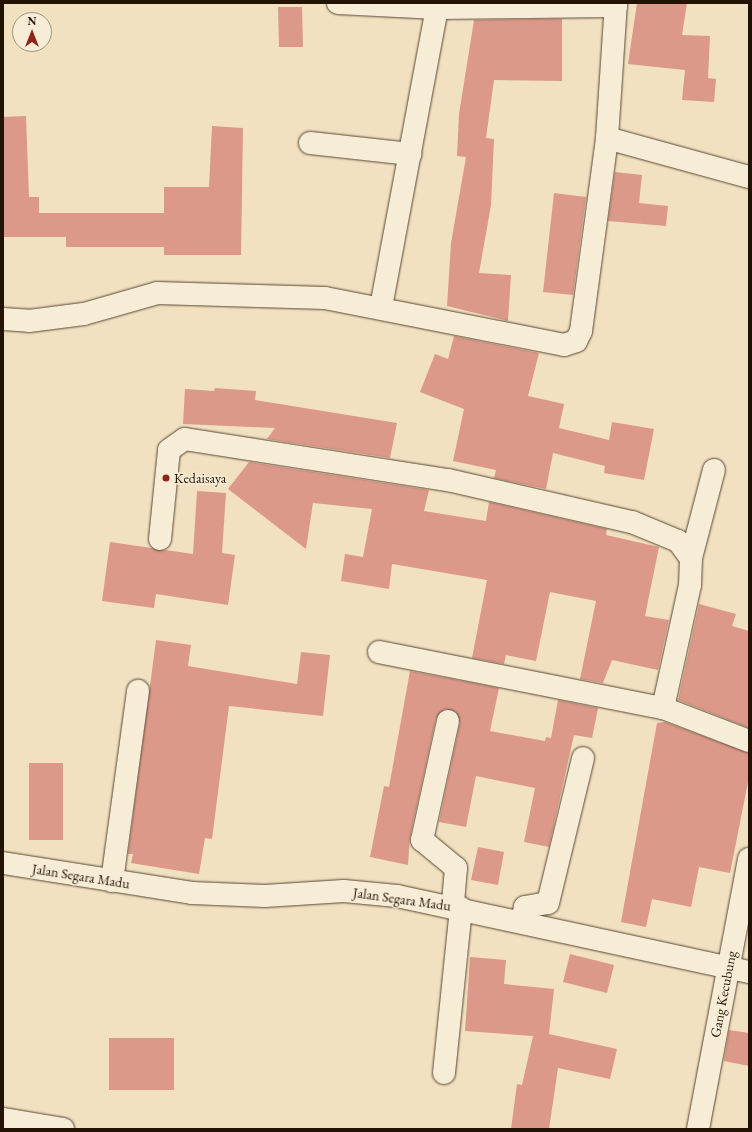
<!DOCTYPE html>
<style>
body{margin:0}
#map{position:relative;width:752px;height:1132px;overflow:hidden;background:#f2e1c0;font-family:"EB Garamond",serif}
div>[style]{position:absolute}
.building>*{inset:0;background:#dc9888}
.roads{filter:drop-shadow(0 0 1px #574634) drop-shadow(0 0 1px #574634)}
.minor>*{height:22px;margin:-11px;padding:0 11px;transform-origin:11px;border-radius:11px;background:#f7ecd6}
.dots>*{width:11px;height:11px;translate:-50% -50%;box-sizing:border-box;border:2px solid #f7ecd6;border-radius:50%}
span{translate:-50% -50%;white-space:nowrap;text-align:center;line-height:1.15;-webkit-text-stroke:3px #f7ecd6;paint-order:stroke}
.poi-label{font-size:14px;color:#231305}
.left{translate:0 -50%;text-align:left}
.street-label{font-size:14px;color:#231305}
.frame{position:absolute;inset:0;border:4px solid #231305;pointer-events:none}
.north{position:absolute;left:12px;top:12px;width:40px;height:40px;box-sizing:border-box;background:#f7ecd6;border:1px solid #a29582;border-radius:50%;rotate:0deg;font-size:11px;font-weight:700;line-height:16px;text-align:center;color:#231305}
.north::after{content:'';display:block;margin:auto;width:14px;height:18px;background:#8f2418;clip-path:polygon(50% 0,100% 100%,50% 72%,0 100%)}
</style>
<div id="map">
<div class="building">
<div style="clip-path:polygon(637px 3px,687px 3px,682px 35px,710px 36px,708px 78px,716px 79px,714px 102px,682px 100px,685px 70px,628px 64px)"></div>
<div style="clip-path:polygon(278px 7px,302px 7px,303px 47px,279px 47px)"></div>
<div style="clip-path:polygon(532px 19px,562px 19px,562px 81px,494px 80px,486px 138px,494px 139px,491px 205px,479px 273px,511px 275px,508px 321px,447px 306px,451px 243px,466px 157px,457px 156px,459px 114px,474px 20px)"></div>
<div style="clip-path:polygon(26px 116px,29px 197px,39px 197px,39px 213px,164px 213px,164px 187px,209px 187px,212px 126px,243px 128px,241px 255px,164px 255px,164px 247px,66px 247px,66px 237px,3px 237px,3px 117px)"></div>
<div style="clip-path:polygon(615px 172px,642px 175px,639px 203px,668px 206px,666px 226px,608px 221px)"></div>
<div style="clip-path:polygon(554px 193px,586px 197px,573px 295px,543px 292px)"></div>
<div style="clip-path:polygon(454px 336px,539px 353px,528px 396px,564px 404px,559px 428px,609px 440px,612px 422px,654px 429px,644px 480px,604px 473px,605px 466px,553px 453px,546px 489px,494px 478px,496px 470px,453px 461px,464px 409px,420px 392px,435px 354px,448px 359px)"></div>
<div style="clip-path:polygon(215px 388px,256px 391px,255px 400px,397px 423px,390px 458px,267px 439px,275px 428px,183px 424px,185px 389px,214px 391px)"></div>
<div style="clip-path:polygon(249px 462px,429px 490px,424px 511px,486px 521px,489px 502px,607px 529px,606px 535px,659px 547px,645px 616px,669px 620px,658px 670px,612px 660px,603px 683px,580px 679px,596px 601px,550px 592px,536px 661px,506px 655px,504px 664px,472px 658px,487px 580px,392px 564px,389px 589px,341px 581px,345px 554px,363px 557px,372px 509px,313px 503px,306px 549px,228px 489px)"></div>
<div style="clip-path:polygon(197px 491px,226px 493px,222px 553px,235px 555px,228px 605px,156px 594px,154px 608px,102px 601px,110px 542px,193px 554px)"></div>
<div style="clip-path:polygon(699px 604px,736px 614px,732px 626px,749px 631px,749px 728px,678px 700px)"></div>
<div style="clip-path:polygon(156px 640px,191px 645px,188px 666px,297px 684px,301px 652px,330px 655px,323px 716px,229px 706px,212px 839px,205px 838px,199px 874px,131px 863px,133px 854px,128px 854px)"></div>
<div style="clip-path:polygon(410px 671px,499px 688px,490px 731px,545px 741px,546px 737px,551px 738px,558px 700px,598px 708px,592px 738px,574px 735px,549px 847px,524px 842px,535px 788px,476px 776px,466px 827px,439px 822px,460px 723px,456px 712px,445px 709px,436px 718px,410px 837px,408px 865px,370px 857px,384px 786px,389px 787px)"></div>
<div style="clip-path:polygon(665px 722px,749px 753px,749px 777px,730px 873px,699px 867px,691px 907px,652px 899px,646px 927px,621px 922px,657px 723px)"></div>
<div style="clip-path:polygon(29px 763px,63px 763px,63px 840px,29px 840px)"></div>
<div style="clip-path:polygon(478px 847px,504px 852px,498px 885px,471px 880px)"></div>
<div style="clip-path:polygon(570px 954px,614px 965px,607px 993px,563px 982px)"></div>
<div style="clip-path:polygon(470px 957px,506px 960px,504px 984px,554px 989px,549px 1034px,617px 1049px,610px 1079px,558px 1068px,549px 1129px,511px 1129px,517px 1084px,522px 1085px,533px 1036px,465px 1031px)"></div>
<div style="clip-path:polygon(729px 1030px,749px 1033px,749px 1066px,724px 1061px)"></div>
<div style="clip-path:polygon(109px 1038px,174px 1038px,174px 1090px,109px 1090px)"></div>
</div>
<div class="roads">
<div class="minor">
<div style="left:338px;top:3px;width:99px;rotate:2.9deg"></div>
<div style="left:437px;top:8px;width:179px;rotate:-0.6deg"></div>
<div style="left:607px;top:138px;width:147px;rotate:15.4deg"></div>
<div style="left:310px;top:143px;width:101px;rotate:6.3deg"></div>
<div style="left:381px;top:307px;width:304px;rotate:-79.4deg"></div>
<div style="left:3px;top:319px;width:26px;rotate:4deg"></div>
<div style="left:29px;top:321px;width:55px;rotate:-7.3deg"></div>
<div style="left:84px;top:314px;width:76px;rotate:-16deg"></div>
<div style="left:157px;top:293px;width:168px;rotate:1.7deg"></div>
<div style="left:325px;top:298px;width:244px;rotate:11.1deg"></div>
<div style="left:564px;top:345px;width:13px;rotate:-18deg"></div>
<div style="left:576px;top:341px;width:11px;rotate:-63deg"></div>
<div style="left:581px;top:331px;width:195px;rotate:-82.3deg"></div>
<div style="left:607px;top:138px;width:135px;rotate:-86.2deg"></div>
<div style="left:160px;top:539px;width:89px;rotate:-84.2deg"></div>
<div style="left:169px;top:450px;width:19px;rotate:-35deg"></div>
<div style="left:185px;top:439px;width:266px;rotate:8.9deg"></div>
<div style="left:448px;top:480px;width:189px;rotate:12.9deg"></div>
<div style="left:632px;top:522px;width:50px;rotate:22.4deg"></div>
<div style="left:678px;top:541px;width:21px;rotate:53deg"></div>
<div style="left:691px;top:558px;width:27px;rotate:92deg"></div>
<div style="left:690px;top:585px;width:126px;rotate:102.4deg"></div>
<div style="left:691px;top:558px;width:91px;rotate:-75.4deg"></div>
<div style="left:379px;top:652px;width:289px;rotate:11.2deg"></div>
<div style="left:663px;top:708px;width:92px;rotate:21deg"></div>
<div style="left:448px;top:721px;width:122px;rotate:102.3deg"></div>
<div style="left:422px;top:840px;width:44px;rotate:39.5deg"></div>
<div style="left:456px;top:868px;width:38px;rotate:95deg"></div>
<div style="left:3px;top:863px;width:191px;rotate:9deg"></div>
<div style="left:192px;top:893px;width:73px;rotate:2.4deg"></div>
<div style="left:265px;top:896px;width:79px;rotate:-3.6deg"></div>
<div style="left:344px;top:891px;width:53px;rotate:5.4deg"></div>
<div style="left:397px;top:896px;width:360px;rotate:12.2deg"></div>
<div style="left:112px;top:881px;width:192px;rotate:-82.2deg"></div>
<div style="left:522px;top:922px;width:15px;rotate:-79deg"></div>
<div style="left:525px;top:907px;width:23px;rotate:-10deg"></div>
<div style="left:548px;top:903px;width:149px;rotate:-76.4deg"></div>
<div style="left:444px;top:1073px;width:166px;rotate:-84.1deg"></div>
<div style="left:3px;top:1119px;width:61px;rotate:9.5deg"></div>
<div style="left:698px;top:1129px;width:275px;rotate:-79.3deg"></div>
</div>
</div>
<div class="dots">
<div style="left:166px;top:478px;background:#8f2418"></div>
</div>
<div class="poi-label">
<span class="left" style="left:174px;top:478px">Kedaisaya</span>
</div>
<div class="street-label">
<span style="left:81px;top:876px;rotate:9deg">Jalan Segara Madu</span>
<span style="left:402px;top:899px;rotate:8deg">Jalan Segara Madu</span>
<span style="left:723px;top:994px;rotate:-79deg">Gang Kecubung</span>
</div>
<div class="frame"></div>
<div class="north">N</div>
</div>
